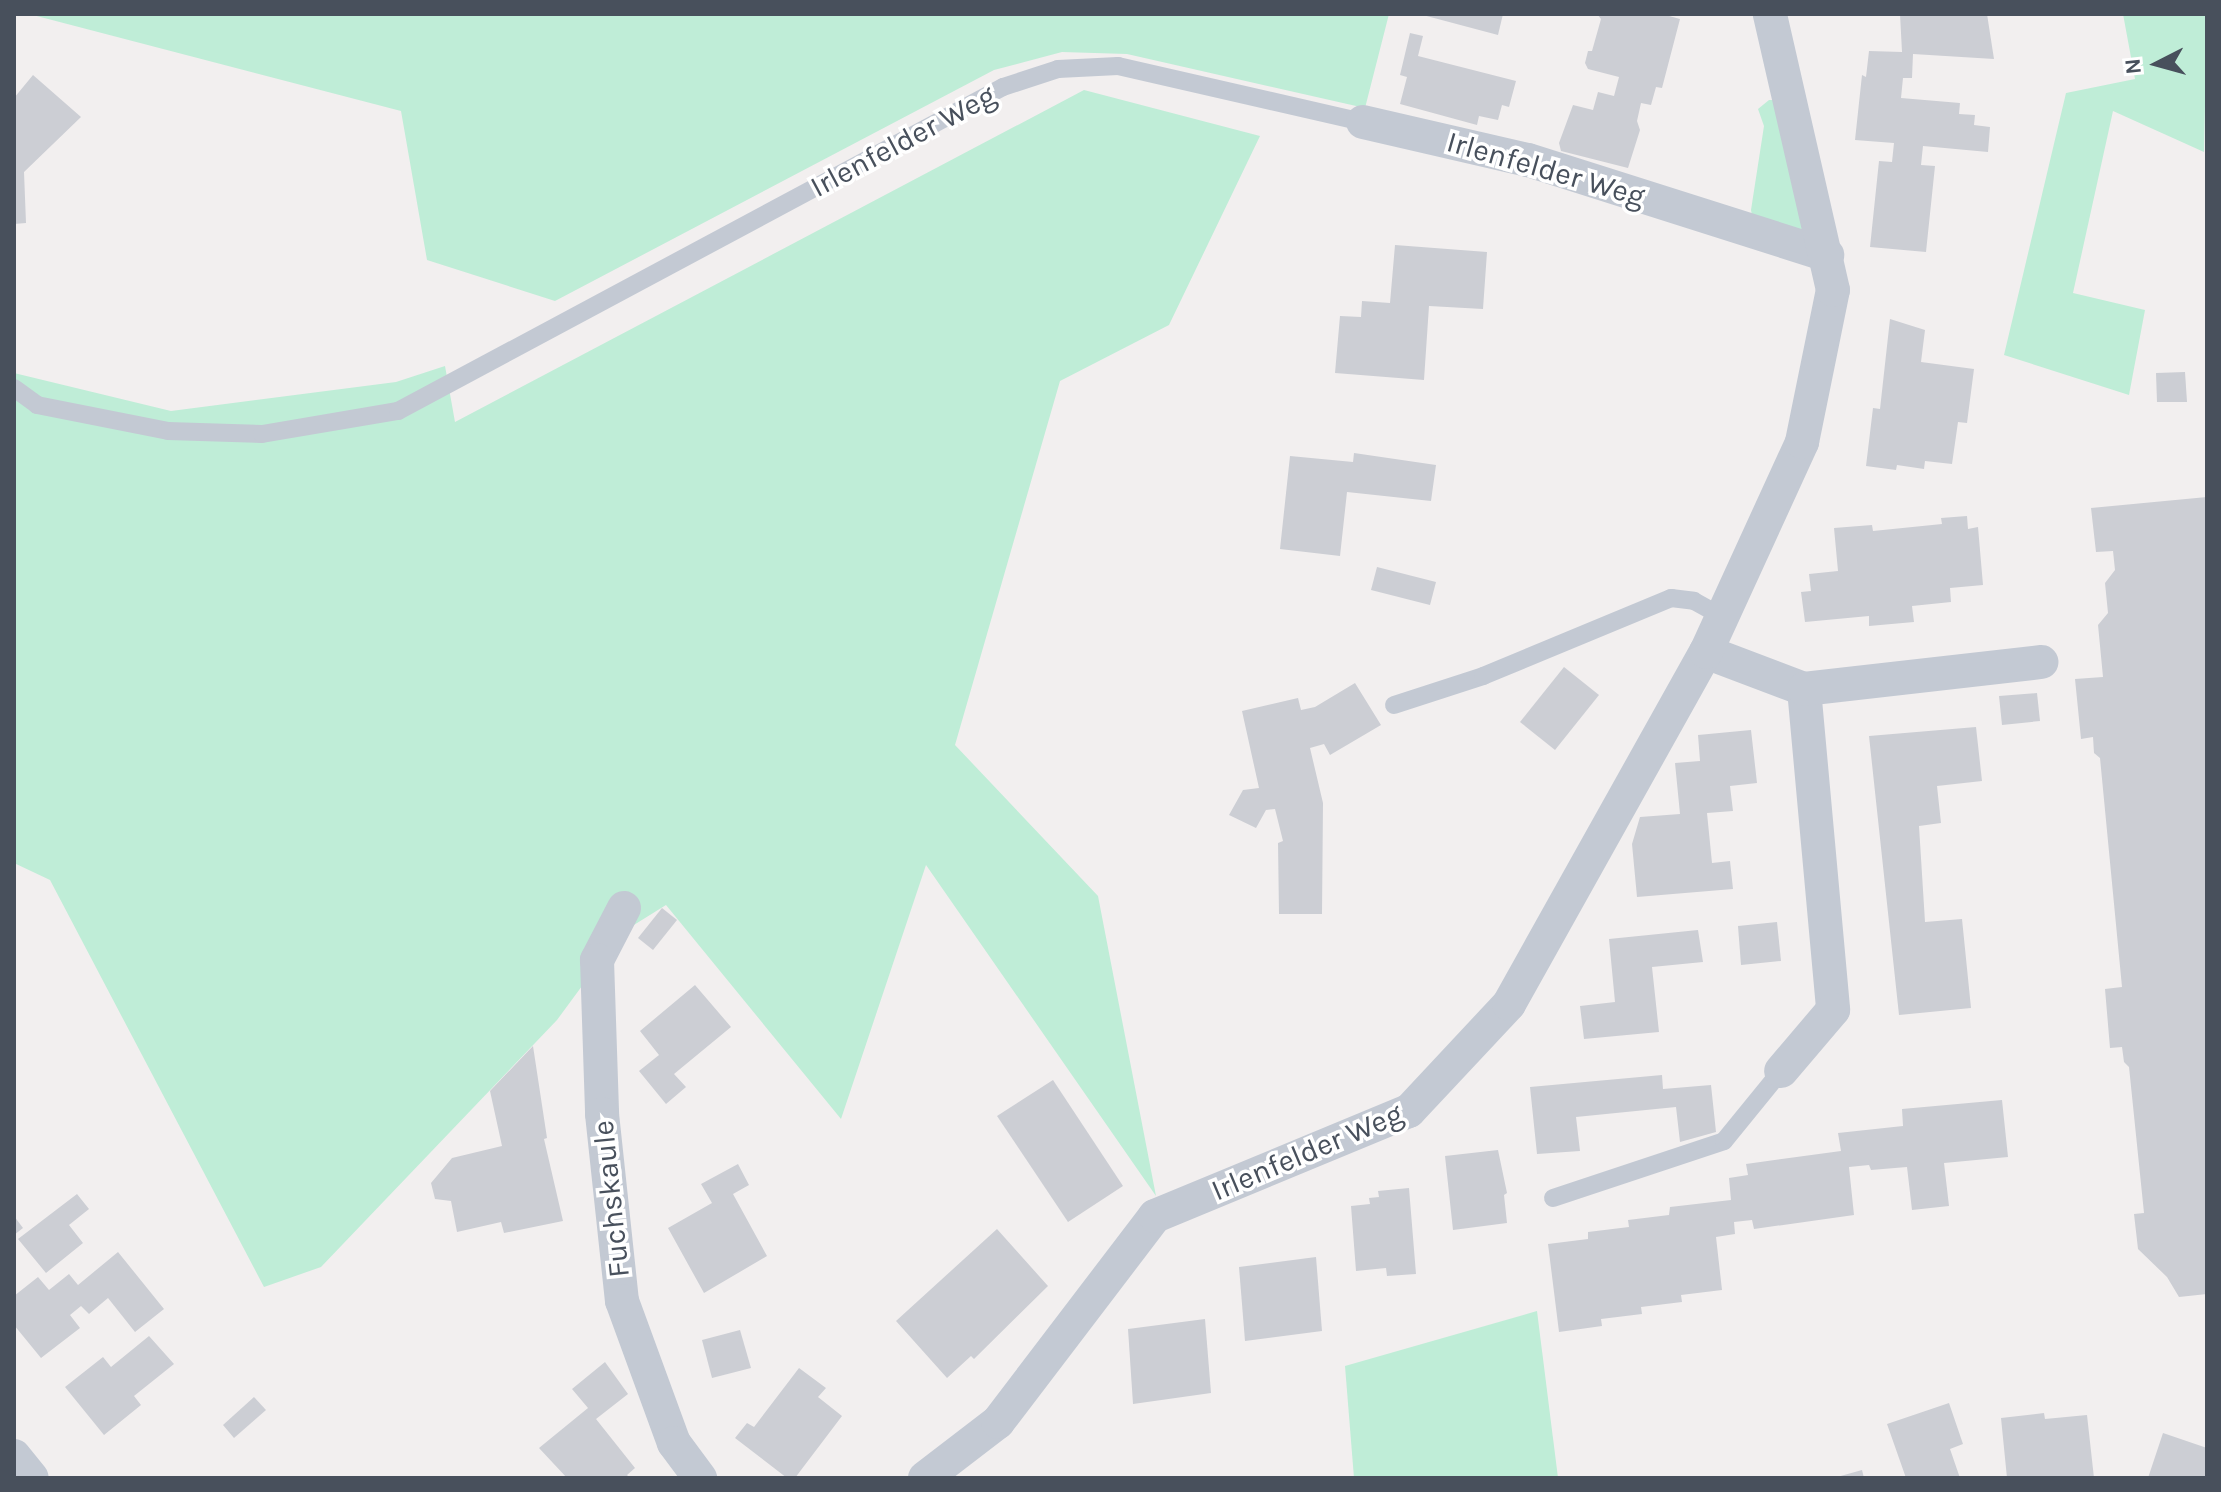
<!DOCTYPE html>
<style>
body{margin:0}
#map{position:relative;width:2221px;height:1492px;overflow:hidden;background:#f2efef;font-family:Karla,sans-serif}
div>[style]{position:absolute}
.green>*{inset:0;background:#bfedd7}
.building>*{inset:0;background:#ccced4}
.lane>*{height:18px;margin:-9px;padding:0 9px;transform-origin:9px;border-radius:9px;background:#c3c9d3}
.street>*{height:34px;margin:-17px;padding:0 17px;transform-origin:17px;border-radius:17px;background:#c3c9d3}
span{translate:-50% -50%;white-space:nowrap;text-align:center;line-height:1.15;-webkit-text-stroke:7px #fff;paint-order:stroke}
.street-label{font-size:30px;color:#48505c}
.frame{position:absolute;inset:0;border:16px solid #48505c;pointer-events:none}
.north{position:absolute;left:2117px;top:24px;width:80px;height:80px;-webkit-text-stroke:6px #fff;paint-order:stroke;rotate:264deg;font-size:22px;font-weight:700;line-height:32px;text-align:center;color:#48505c}
.north::after{content:'';display:block;margin:auto;width:28px;height:36px;background:#48505c;clip-path:polygon(50% 0,100% 100%,50% 72%,0 100%)}
</style>
<div id="map">
<div class="green">
<div style="clip-path:polygon(29px 14px,1389px 14px,1365px 108px,1127px 54px,1062px 52px,994px 70px,555px 301px,427px 260px,401px 111px)"></div>
<div style="clip-path:polygon(2123px 14px,2207px 14px,2204px 152px,2113px 111px,2073px 293px,2145px 310px,2129px 395px,2004px 355px,2066px 93px,2135px 79px)"></div>
<div style="clip-path:polygon(1084px 90px,1260px 136px,1169px 325px,1060px 381px,955px 745px,1098px 896px,1156px 1196px,926px 865px,841px 1119px,666px 905px,621px 933px,557px 1020px,321px 1267px,264px 1287px,50px 880px,14px 863px,14px 373px,171px 411px,396px 382px,445px 366px,455px 422px)"></div>
<div style="clip-path:polygon(1769px 100px,1774px 100px,1807px 232px,1753px 221px,1751px 210px,1764px 126px,1758px 109px)"></div>
<div style="clip-path:polygon(1537px 1311px,1558px 1478px,1354px 1478px,1345px 1366px)"></div>
</div>
<div class="building">
<div style="clip-path:polygon(1419px 14px,1503px 14px,1498px 35px)"></div>
<div style="clip-path:polygon(1597px 14px,1662px 14px,1680px 19px,1662px 88px,1656px 87px,1651px 105px,1641px 103px,1637px 121px,1640px 130px,1628px 168px,1561px 151px,1559px 143px,1573px 105px,1593px 110px,1598px 92px,1614px 96px,1619px 77px,1588px 69px,1585px 63px,1588px 51px,1592px 51px,1601px 19px)"></div>
<div style="clip-path:polygon(1900px 14px,1987px 14px,1994px 59px,1913px 54px,1912px 78px,1903px 78px,1901px 98px,1960px 103px,1959px 114px,1975px 115px,1974px 125px,1990px 127px,1988px 152px,1923px 146px,1921px 165px,1935px 166px,1926px 252px,1870px 247px,1879px 161px,1892px 162px,1894px 143px,1855px 140px,1862px 75px,1866px 77px,1869px 51px,1902px 52px)"></div>
<div style="clip-path:polygon(1410px 33px,1423px 36px,1418px 56px,1516px 81px,1509px 107px,1502px 105px,1498px 120px,1479px 116px,1477px 125px,1400px 104px,1407px 77px,1400px 75px)"></div>
<div style="clip-path:polygon(33px 75px,81px 117px,24px 172px,26px 223px,14px 224px,14px 98px)"></div>
<div style="clip-path:polygon(1395px 245px,1487px 252px,1483px 309px,1429px 306px,1424px 380px,1335px 373px,1340px 316px,1361px 317px,1362px 301px,1390px 303px)"></div>
<div style="clip-path:polygon(1890px 319px,1925px 330px,1921px 362px,1974px 369px,1967px 423px,1958px 422px,1952px 464px,1925px 461px,1924px 469px,1897px 465px,1896px 470px,1866px 466px,1873px 408px,1880px 409px)"></div>
<div style="clip-path:polygon(2185px 372px,2187px 402px,2157px 402px,2156px 373px)"></div>
<div style="clip-path:polygon(1354px 453px,1436px 465px,1431px 501px,1347px 492px,1340px 556px,1280px 549px,1290px 456px,1353px 462px)"></div>
<div style="clip-path:polygon(2207px 497px,2207px 1294px,2179px 1297px,2167px 1277px,2138px 1249px,2134px 1214px,2144px 1213px,2129px 1067px,2124px 1062px,2122px 1047px,2110px 1048px,2105px 989px,2122px 987px,2100px 758px,2094px 753px,2093px 737px,2081px 739px,2075px 679px,2103px 677px,2098px 625px,2108px 613px,2105px 583px,2115px 570px,2113px 551px,2096px 552px,2091px 508px)"></div>
<div style="clip-path:polygon(1967px 516px,1968px 529px,1978px 527px,1983px 585px,1950px 588px,1951px 602px,1912px 606px,1914px 622px,1869px 626px,1869px 616px,1805px 622px,1801px 592px,1811px 591px,1809px 574px,1838px 571px,1834px 528px,1872px 525px,1873px 531px,1942px 524px,1941px 518px)"></div>
<div style="clip-path:polygon(1377px 567px,1436px 582px,1430px 605px,1371px 590px)"></div>
<div style="clip-path:polygon(1564px 667px,1599px 695px,1555px 750px,1520px 722px)"></div>
<div style="clip-path:polygon(1355px 683px,1381px 725px,1330px 755px,1324px 744px,1310px 748px,1323px 803px,1322px 914px,1279px 914px,1278px 843px,1283px 841px,1275px 809px,1266px 810px,1256px 828px,1229px 815px,1243px 790px,1259px 788px,1242px 711px,1298px 698px,1301px 710px,1315px 707px)"></div>
<div style="clip-path:polygon(2037px 693px,2040px 721px,2002px 725px,1999px 696px)"></div>
<div style="clip-path:polygon(1976px 727px,1982px 781px,1937px 786px,1941px 823px,1919px 826px,1925px 922px,1962px 919px,1971px 1008px,1899px 1015px,1869px 736px)"></div>
<div style="clip-path:polygon(1751px 730px,1757px 783px,1730px 786px,1733px 811px,1707px 813px,1712px 863px,1730px 861px,1733px 889px,1637px 897px,1632px 844px,1640px 817px,1680px 814px,1675px 763px,1700px 761px,1698px 735px)"></div>
<div style="clip-path:polygon(662px 908px,677px 920px,653px 950px,638px 938px)"></div>
<div style="clip-path:polygon(1777px 922px,1781px 961px,1741px 965px,1738px 926px)"></div>
<div style="clip-path:polygon(1698px 930px,1703px 962px,1652px 967px,1659px 1032px,1584px 1039px,1580px 1006px,1615px 1002px,1609px 939px)"></div>
<div style="clip-path:polygon(695px 985px,731px 1027px,674px 1074px,686px 1087px,666px 1104px,639px 1071px,659px 1055px,640px 1031px)"></div>
<div style="clip-path:polygon(533px 1046px,547px 1138px,544px 1139px,563px 1221px,504px 1233px,501px 1222px,457px 1232px,451px 1201px,435px 1199px,431px 1183px,452px 1158px,502px 1146px,490px 1091px)"></div>
<div style="clip-path:polygon(1662px 1075px,1663px 1089px,1711px 1085px,1716px 1132px,1680px 1142px,1676px 1107px,1576px 1117px,1580px 1151px,1537px 1154px,1530px 1087px)"></div>
<div style="clip-path:polygon(1053px 1080px,1123px 1186px,1068px 1222px,997px 1116px)"></div>
<div style="clip-path:polygon(2002px 1100px,2008px 1157px,1944px 1163px,1949px 1206px,1912px 1210px,1907px 1167px,1871px 1170px,1869px 1165px,1849px 1167px,1854px 1215px,1754px 1229px,1752px 1220px,1734px 1222px,1735px 1234px,1716px 1237px,1722px 1290px,1681px 1295px,1682px 1302px,1641px 1307px,1642px 1314px,1601px 1319px,1602px 1326px,1559px 1332px,1548px 1244px,1588px 1239px,1588px 1232px,1629px 1227px,1628px 1220px,1669px 1215px,1670px 1207px,1731px 1200px,1729px 1178px,1748px 1175px,1746px 1164px,1841px 1151px,1838px 1133px,1903px 1126px,1902px 1109px)"></div>
<div style="clip-path:polygon(1498px 1150px,1507px 1193px,1504px 1195px,1507px 1223px,1453px 1230px,1445px 1156px)"></div>
<div style="clip-path:polygon(738px 1164px,749px 1185px,733px 1194px,767px 1256px,704px 1293px,668px 1228px,712px 1203px,701px 1184px)"></div>
<div style="clip-path:polygon(1409px 1188px,1416px 1274px,1387px 1276px,1386px 1268px,1356px 1271px,1351px 1206px,1370px 1204px,1369px 1198px,1379px 1197px,1378px 1191px)"></div>
<div style="clip-path:polygon(77px 1194px,89px 1209px,69px 1225px,83px 1243px,46px 1273px,18px 1239px)"></div>
<div style="clip-path:polygon(14px 1216px,23px 1228px,14px 1235px)"></div>
<div style="clip-path:polygon(997px 1229px,1048px 1286px,974px 1359px,971px 1356px,947px 1378px,896px 1321px)"></div>
<div style="clip-path:polygon(118px 1252px,164px 1309px,135px 1332px,108px 1298px,89px 1314px,81px 1306px,70px 1315px,80px 1328px,41px 1358px,14px 1325px,14px 1296px,38px 1277px,49px 1290px,69px 1274px,78px 1285px)"></div>
<div style="clip-path:polygon(1316px 1257px,1322px 1331px,1245px 1341px,1239px 1267px)"></div>
<div style="clip-path:polygon(1205px 1319px,1211px 1393px,1133px 1404px,1128px 1329px)"></div>
<div style="clip-path:polygon(740px 1330px,751px 1368px,712px 1378px,702px 1340px)"></div>
<div style="clip-path:polygon(149px 1336px,174px 1364px,134px 1396px,141px 1405px,104px 1435px,65px 1387px,103px 1357px,111px 1367px)"></div>
<div style="clip-path:polygon(605px 1362px,628px 1394px,596px 1419px,635px 1468px,627px 1475px,630px 1478px,567px 1478px,539px 1448px,588px 1408px,572px 1389px)"></div>
<div style="clip-path:polygon(799px 1368px,826px 1388px,818px 1397px,842px 1416px,795px 1478px,787px 1478px,735px 1438px,747px 1423px,754px 1427px)"></div>
<div style="clip-path:polygon(254px 1397px,266px 1410px,234px 1438px,223px 1425px)"></div>
<div style="clip-path:polygon(1949px 1403px,1963px 1444px,1950px 1449px,1960px 1478px,1906px 1478px,1887px 1424px)"></div>
<div style="clip-path:polygon(2044px 1413px,2045px 1419px,2087px 1415px,2094px 1478px,2007px 1478px,2001px 1418px)"></div>
<div style="clip-path:polygon(2163px 1433px,2207px 1448px,2207px 1478px,2148px 1478px)"></div>
<div style="clip-path:polygon(1862px 1470px,1864px 1478px,1837px 1478px,1837px 1477px)"></div>
</div>
<div class="lane">
<div style="left:14px;top:388px;width:29px;rotate:36deg"></div>
<div style="left:37px;top:405px;width:134px;rotate:11.2deg"></div>
<div style="left:168px;top:431px;width:94px;rotate:1.8deg"></div>
<div style="left:262px;top:434px;width:138px;rotate:-9.6deg"></div>
<div style="left:398px;top:411px;width:686px;rotate:-28.17deg"></div>
<div style="left:1003px;top:87px;width:58px;rotate:-18.1deg"></div>
<div style="left:1058px;top:69px;width:60px;rotate:-2.9deg"></div>
<div style="left:1118px;top:66px;width:251px;rotate:12.9deg"></div>
<div style="left:1394px;top:705px;width:94px;rotate:-18deg"></div>
<div style="left:1483px;top:676px;width:204px;rotate:-22.5deg"></div>
<div style="left:1671px;top:598px;width:23px;rotate:7deg"></div>
<div style="left:1694px;top:601px;width:33px;rotate:29deg"></div>
<div style="left:1553px;top:1198px;width:180px;rotate:-18.4deg"></div>
<div style="left:1724px;top:1141px;width:90px;rotate:-50.8deg"></div>
</div>
<div class="street">
<div style="left:1363px;top:122px;width:169px;rotate:13deg"></div>
<div style="left:1528px;top:160px;width:314px;rotate:17.6deg"></div>
<div style="left:1706px;top:652px;width:105px;rotate:20.7deg"></div>
<div style="left:1804px;top:689px;width:322px;rotate:84.8deg"></div>
<div style="left:1833px;top:1010px;width:80px;rotate:130.4deg"></div>
<div style="left:1804px;top:689px;width:239px;rotate:-6.5deg"></div>
<div style="left:624px;top:908px;width:59px;rotate:117.4deg"></div>
<div style="left:597px;top:960px;width:154px;rotate:88.1deg"></div>
<div style="left:602px;top:1114px;width:188px;rotate:83.9deg"></div>
<div style="left:622px;top:1301px;width:151px;rotate:69.9deg"></div>
<div style="left:674px;top:1443px;width:44px;rotate:53.4deg"></div>
<div style="left:14px;top:1456px;width:28px;rotate:51deg"></div>
<div style="left:925px;top:1478px;width:92px;rotate:-37.5deg"></div>
<div style="left:998px;top:1422px;width:259px;rotate:-52.7deg"></div>
<div style="left:1155px;top:1216px;width:275px;rotate:-22.5deg"></div>
<div style="left:1409px;top:1111px;width:146px;rotate:-46.9deg"></div>
<div style="left:1509px;top:1004px;width:403px;rotate:-60.8deg"></div>
<div style="left:1706px;top:652px;width:231px;rotate:-65.4deg"></div>
<div style="left:1802px;top:442px;width:155px;rotate:-78.5deg"></div>
<div style="left:1833px;top:290px;width:283px;rotate:-102.9deg"></div>
</div>
<div class="street-label">
<span style="left:903px;top:141px;rotate:-28deg">Irlenfelder Weg</span>
<span style="left:1546px;top:169px;rotate:16deg">Irlenfelder Weg</span>
<span style="left:1307px;top:1152px;rotate:-23deg">Irlenfelder Weg</span>
<span style="left:611px;top:1199px;rotate:-96deg">Fuchskaule</span>
</div>
<div class="frame"></div>
<div class="north">N</div>
</div>
